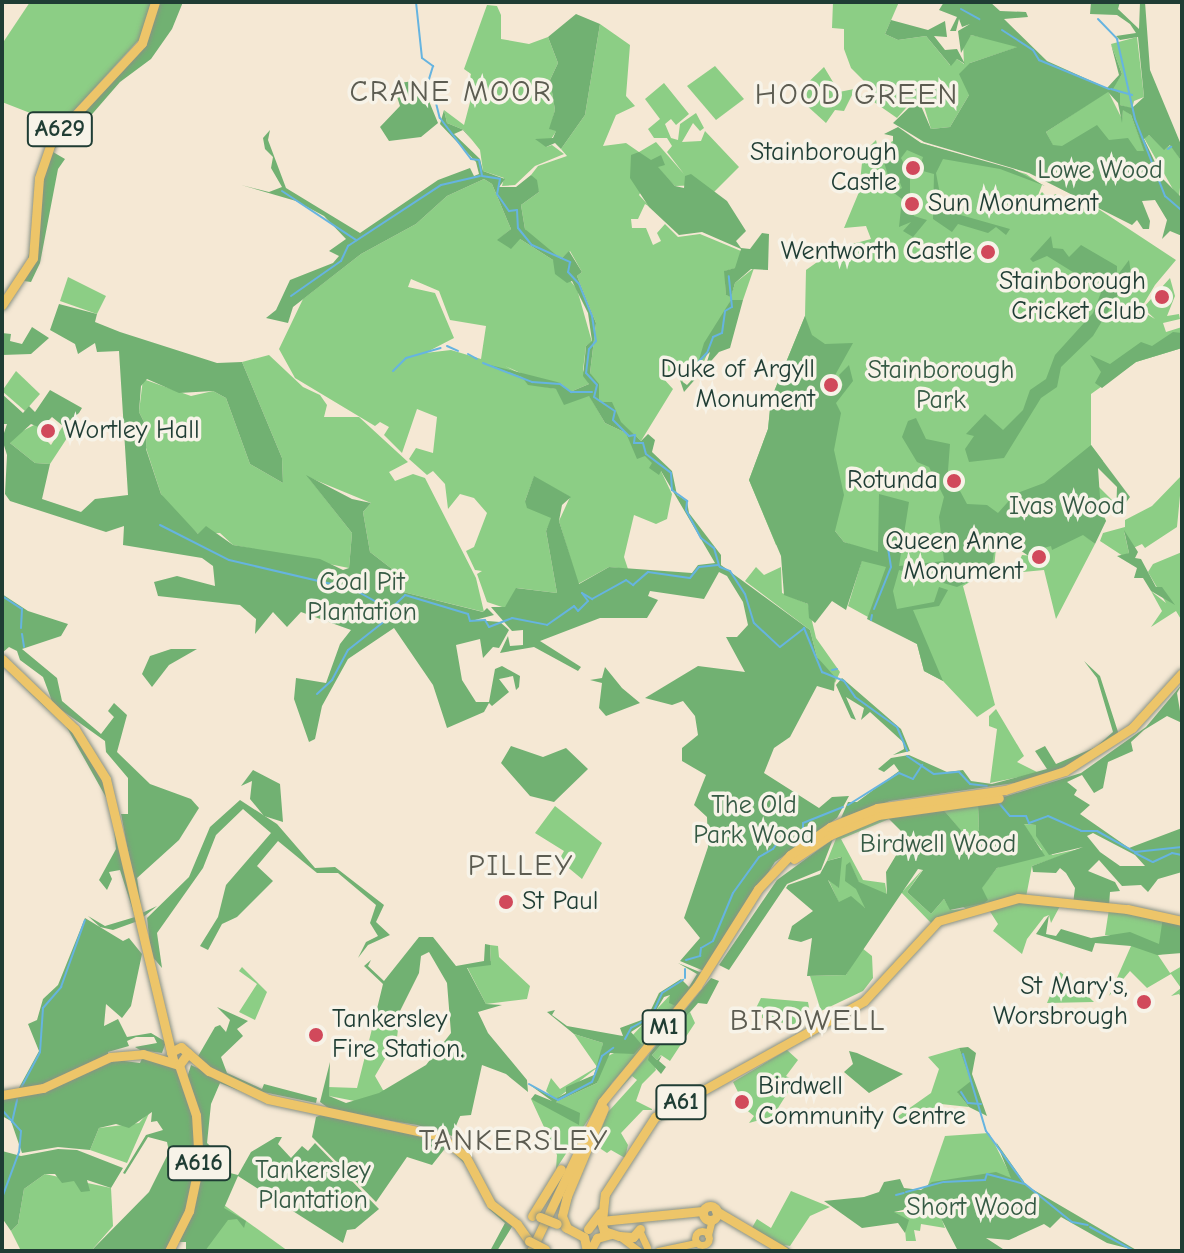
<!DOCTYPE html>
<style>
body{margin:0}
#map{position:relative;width:1184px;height:1253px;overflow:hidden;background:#f5e8d4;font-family:"Comic Neue",sans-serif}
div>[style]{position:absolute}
.green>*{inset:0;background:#8cce85}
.forest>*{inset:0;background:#71b172}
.stream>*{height:2px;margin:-1px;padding:0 1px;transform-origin:1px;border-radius:1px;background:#66b4e0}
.roads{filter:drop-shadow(0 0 2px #8a9284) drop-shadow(0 0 2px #8a9284)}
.primary>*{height:7px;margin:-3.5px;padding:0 3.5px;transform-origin:3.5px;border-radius:3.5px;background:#edc569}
.primary>.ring{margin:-3.5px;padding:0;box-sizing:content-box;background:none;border:7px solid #edc569;border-radius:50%}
.highway>*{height:9px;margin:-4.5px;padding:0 4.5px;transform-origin:4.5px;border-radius:4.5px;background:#edc569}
.highway>.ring{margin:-4.5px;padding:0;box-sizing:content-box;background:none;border:9px solid #edc569;border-radius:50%}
.bridges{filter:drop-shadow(0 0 2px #8a9284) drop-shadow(0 0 2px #8a9284)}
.highway-bridge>*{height:9px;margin:-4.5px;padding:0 4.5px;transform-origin:4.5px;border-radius:4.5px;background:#edc569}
.dots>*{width:22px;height:22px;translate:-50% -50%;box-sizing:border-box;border:4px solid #f7f3e8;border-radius:50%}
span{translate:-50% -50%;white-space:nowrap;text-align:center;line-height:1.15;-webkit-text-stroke:7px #f7f3e8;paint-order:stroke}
.shield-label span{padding:2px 6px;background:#f7f3e8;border:2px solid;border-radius:6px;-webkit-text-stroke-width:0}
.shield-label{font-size:24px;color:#1f3d34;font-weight:700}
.poi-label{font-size:26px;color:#1f3d34}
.right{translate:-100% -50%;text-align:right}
.left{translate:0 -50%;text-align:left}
.park-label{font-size:26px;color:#355a44}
.quarter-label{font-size:30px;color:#5c5c51;letter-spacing:2px}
.frame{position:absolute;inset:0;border:4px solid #1f3d34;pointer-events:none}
</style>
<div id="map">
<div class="green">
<div style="clip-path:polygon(30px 2px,153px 2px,144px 34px,61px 125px,2px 102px,2px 44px)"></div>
<div style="clip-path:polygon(833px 2px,899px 2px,885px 34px,898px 40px,926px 36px,950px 65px,957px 59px,964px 64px,963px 42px,971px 35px,1000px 41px,1002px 31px,1018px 47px,970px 63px,969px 95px,950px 127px,931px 129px,923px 103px,913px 100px,897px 118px,874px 102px,870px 87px,851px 68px,844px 49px,844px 29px,832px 28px)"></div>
<div style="clip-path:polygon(487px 5px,497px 6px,501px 15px,501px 39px,529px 44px,548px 37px,558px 63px,550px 80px,555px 110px,550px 129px,557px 130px,546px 147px,552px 145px,564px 154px,535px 166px,515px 185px,502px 186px,504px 178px,483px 171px,480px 150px,464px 130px,447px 123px,444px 110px,464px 125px,473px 91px,467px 89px,471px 74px,464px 69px)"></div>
<div style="clip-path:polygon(600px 24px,630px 45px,626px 96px,635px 106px,616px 115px,603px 146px,626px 143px,639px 152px,656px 142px,684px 174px,667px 152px,672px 146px,667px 138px,654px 138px,648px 129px,660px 119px,645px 99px,664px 83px,689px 114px,676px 125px,671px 119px,665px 124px,671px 138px,678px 140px,680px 124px,696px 113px,704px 128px,700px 131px,693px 123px,682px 142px,701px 141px,705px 131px,739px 167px,713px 193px,704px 185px,675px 186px,657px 167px,661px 155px,639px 195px,650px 207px,645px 204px,638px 219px,631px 219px,632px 228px,646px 228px,653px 245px,661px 241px,657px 233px,665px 224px,678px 237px,700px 234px,741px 251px,736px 268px,725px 271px,726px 295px,731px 296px,735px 283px,754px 268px,743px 300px,731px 300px,698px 375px,688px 380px,691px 370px,681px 373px,683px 383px,676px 372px,662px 377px,673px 389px,641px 441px,598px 402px,590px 373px,596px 323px,577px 276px,582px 272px,570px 251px,561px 259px,536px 244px,525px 229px,521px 205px,539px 192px,531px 175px,538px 166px,567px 156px,561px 149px,585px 115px)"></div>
<div style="clip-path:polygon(1137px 37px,1144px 97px,1134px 101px,1132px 109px,1120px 105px,1119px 92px,1112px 89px,1122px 74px,1111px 44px)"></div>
<div style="clip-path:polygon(715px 66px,744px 99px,716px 120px,687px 86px)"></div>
<div style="clip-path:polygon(824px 67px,839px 92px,854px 89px,863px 98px,859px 101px,852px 95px,844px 111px,835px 110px,826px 123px,795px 95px)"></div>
<div style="clip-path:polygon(1108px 91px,1122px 119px,1123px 109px,1131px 115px,1145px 152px,1053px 146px,1046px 132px)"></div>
<div style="clip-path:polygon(906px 134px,921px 143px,1026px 174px,1042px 185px,1037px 198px,1042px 192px,1050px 200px,1055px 194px,1061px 197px,1053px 210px,1060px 215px,1070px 203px,1088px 210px,1091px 204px,1176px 260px,1155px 285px,1140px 310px,1155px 319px,1143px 308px,1170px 278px,1175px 296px,1167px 316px,1179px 314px,1180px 319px,1163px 323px,1166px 332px,1182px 327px,1182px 333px,1176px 333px,1182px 348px,1136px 362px,1091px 394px,1091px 445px,1103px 461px,1095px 466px,1098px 486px,1113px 501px,1100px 504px,1106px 521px,1084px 535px,1095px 544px,1056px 619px,1044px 570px,1023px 572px,1019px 562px,1022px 555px,1034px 556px,998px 528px,994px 568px,963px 586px,995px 705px,977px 717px,943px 681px,924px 671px,917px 644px,848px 606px,865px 550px,844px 542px,835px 531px,776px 545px,749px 480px,768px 429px,771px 399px,805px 316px,806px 270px,837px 248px,871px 239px,866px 226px,844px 228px,859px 192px,863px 153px,876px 140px,878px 148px,893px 148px,891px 142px)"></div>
<div style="clip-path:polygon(1149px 135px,1164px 149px,1171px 145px,1182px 162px,1179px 200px,1144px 138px)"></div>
<div style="clip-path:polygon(evenodd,484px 179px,492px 184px,511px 229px,498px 240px,520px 239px,553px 260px,577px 289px,592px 342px,586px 346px,583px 370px,589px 384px,570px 392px,561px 383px,538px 381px,505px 366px,546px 387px,556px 389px,589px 395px,605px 423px,626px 433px,660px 469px,672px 494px,667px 519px,656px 524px,634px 515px,624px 557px,628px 569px,609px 567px,578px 584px,559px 521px,570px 497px,534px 477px,525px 501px,552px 518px,546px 531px,557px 593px,517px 588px,505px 608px,487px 602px,477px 574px,482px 571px,475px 570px,466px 551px,474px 547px,487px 513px,474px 498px,460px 494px,448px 509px,445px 484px,433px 471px,427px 475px,409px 459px,416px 448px,433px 453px,437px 417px,417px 409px,402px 453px,384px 435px,389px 427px,380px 422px,375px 426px,295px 378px,279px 349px,303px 299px,361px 254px,416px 224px,447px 196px,484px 179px,411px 279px,439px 291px,450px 320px,486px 326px,481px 359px,451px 350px,425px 353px,454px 338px,435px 293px,408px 287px,411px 279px)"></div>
<div style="clip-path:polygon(68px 277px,106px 296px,97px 314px,60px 301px)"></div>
<div style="clip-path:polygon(269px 355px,303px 387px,320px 395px,327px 405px,324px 417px,359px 417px,408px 462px,389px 472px,395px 481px,413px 474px,425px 478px,476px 578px,484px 612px,403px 592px,392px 569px,370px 552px,363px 512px,371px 503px,308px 477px,352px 533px,349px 568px,233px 545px,220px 533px,198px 534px,171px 509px,161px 494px,146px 448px,147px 428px,139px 412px,143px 379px,191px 396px,213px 391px,226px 398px,250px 464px,283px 483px,282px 458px,242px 362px)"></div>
<div style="clip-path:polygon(16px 371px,40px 394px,25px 411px,2px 391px)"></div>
<div style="clip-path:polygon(66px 421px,80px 427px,71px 432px,50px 464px,35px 463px,10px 443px,11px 437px,36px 424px,46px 431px,42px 436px,51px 445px)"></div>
<div style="clip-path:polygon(1182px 475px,1177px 527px,1145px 548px,1142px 544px,1131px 549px,1124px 531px,1129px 553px,1123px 556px,1100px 541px,1103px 533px,1125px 527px,1125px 520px,1152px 506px)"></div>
<div style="clip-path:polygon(1182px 552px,1182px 621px,1176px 611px,1151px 627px,1162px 611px,1151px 591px,1166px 603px,1148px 572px,1153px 564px)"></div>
<div style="clip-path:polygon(756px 567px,764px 575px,781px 567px,782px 593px,808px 604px,816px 638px,840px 672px,835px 683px,817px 657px,810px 630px,745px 581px)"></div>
<div style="clip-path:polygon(996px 709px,1024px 756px,1017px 762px,1039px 773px,990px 783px,997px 729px,989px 726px,989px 716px)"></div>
<div style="clip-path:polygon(978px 805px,979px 830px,970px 842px,942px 808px)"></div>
<div style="clip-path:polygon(555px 806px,602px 843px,582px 879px,559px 860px,564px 851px,535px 833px)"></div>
<div style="clip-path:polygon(886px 816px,889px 819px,841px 839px,863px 880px,885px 883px,887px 895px,859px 883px,850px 863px,866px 908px,839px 903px,828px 879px,838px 887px,841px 857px,827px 861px,837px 836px)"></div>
<div style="clip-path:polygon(1022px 824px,1036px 825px,1052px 855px,1084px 848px,1032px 866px,1026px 897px,931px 923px,898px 889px,903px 891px,923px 869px,907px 892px,931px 914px,944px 899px,951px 910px,966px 909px,956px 902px,956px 893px,975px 877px,969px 878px,967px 867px,976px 864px,981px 888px,997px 868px,1042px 850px)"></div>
<div style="clip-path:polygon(1010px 901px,1060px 906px,1051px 923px,1049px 915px,1044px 917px,1027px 939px,1022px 954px,993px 931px,998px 924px,989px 910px)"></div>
<div style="clip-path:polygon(1109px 909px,1182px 922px,1180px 950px,1158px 955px,1170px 973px,1182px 966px,1182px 999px,1179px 994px,1171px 996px,1181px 988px,1171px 974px,1147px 988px,1130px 971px,1109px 996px,1131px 946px,1124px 935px,1105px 935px)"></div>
<div style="clip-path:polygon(490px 945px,498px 946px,499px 957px,530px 986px,527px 999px,486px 1004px,467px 967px,491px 961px)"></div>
<div style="clip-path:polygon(862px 948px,872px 956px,873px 978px,863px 991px,821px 1011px,810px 976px,846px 975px)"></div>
<div style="clip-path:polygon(242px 967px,267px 992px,255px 1020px,239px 1012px,257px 984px,239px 971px)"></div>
<div style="clip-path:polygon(1060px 972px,1073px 982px,1094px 1002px,1047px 1003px)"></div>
<div style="clip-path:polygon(670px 995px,678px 1007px,612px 1083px,556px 1169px,557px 1155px,531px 1099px,572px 1112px,556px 1102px,597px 1083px,604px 1058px,618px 1051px)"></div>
<div style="clip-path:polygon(761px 998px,808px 1002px,811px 1018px,792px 1025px,762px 1018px,762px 1013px,754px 1012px)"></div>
<div style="clip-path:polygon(400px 1011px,397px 1038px,375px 1076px,383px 1090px,461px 1115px,457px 1121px,329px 1096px,328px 1087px,357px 1088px,375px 1017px,385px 1019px)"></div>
<div style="clip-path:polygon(690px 1012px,695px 1023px,670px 1061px,661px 1055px,657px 1060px,652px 1055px)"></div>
<div style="clip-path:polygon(574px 1034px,603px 1043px,598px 1067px,555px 1100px,546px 1091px,551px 1078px,560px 1089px,597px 1067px)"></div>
<div style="clip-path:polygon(959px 1048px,972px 1081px,958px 1093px,969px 1107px,941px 1104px,940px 1121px,898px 1122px,894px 1119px,931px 1093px,939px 1069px,928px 1057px)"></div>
<div style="clip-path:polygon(787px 1050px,798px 1060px,786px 1076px,795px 1081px,773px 1116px,749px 1123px,754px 1116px,744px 1108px,748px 1105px,742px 1094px,736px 1097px,739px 1094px,733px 1082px)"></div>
<div style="clip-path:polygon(650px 1053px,656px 1070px,642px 1084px,636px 1101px,652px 1109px,652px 1110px,643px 1110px,621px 1133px,628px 1145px,625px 1158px,611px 1150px,607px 1153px,595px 1145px,608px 1112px,637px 1080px,632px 1076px,618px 1091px)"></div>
<div style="clip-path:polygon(150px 1111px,127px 1163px,90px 1150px,99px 1128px,139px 1123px)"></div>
<div style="clip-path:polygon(989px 1133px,1012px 1178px,928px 1185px,945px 1136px)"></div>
<div style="clip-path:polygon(45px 1174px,111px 1188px,113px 1226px,91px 1251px,21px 1251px,11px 1231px,18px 1224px,24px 1189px)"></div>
<div style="clip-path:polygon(791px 1191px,830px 1207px,810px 1216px,790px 1246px,784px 1245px,793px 1251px,787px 1251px,750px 1231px,757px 1219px,771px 1228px)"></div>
<div style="clip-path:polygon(928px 1202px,937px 1207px,945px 1228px,921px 1224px,920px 1231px,914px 1230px,916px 1241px,906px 1241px,904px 1218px,893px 1212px,906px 1212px)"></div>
<div style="clip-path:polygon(224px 1205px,288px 1251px,186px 1251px)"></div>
</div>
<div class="forest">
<div style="clip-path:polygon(156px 2px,183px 2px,172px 29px,151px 59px,120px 82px,87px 120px,61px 137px,53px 152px,65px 159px,58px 169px,40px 263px,31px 282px,24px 281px,48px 149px,130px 59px)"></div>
<div style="clip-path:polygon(evenodd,944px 2px,990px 2px,1000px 11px,1026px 12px,1028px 17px,1004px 19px,1047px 61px,1107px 88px,1119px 75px,1111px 44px,1122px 74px,1113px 89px,1120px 93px,1120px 105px,1132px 108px,1144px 97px,1138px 37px,1120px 40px,1116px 36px,1136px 33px,1130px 24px,1117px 15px,1090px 14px,1091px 2px,1120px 2px,1118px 9px,1139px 29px,1140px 2px,1145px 2px,1150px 70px,1182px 147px,1182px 162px,1170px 145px,1164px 150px,1149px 135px,1144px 139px,1163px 179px,1182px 198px,1182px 236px,1170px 231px,1162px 239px,1167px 220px,1155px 200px,1142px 201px,1150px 221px,1149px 229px,1143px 229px,1137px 220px,1132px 225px,1029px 173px,924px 142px,893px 123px,918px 99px,931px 129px,950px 127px,969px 95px,959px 74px,970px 63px,1017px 47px,971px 35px,961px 53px,958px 31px,970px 24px,962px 27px,959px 19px,956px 31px,950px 31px,957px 17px,939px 10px,944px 2px,1108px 92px,1118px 103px,1122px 123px,1123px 110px,1131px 115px,1144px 151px,1137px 151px,1128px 138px,1109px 140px,1097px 125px,1062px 146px,1053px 145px,1046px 132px,1108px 92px)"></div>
<div style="clip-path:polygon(576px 14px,600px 24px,585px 115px,561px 149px,555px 143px,546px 147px,535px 139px,553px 138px,556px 131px,549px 129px,555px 110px,550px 80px,558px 63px,548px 37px)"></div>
<div style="clip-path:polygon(891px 20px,928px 30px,945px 21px,947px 37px,934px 36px,945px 50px,957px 49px,965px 64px,957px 59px,951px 66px,926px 36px,898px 40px,885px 34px)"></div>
<div style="clip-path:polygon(413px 81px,424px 89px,438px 123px,421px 137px,389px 141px,380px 127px,400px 106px,393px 84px)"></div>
<div style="clip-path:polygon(444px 110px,447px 123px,464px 130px,472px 140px,463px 130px,454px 134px,480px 159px,483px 171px,505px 179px,499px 187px,516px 187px,531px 175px,537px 180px,539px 192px,521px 205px,525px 229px,561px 259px,569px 251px,582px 272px,577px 276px,596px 323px,590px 373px,599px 384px,599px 402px,612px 402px,621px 422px,641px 441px,648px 434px,655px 440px,652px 452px,672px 471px,677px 495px,687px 501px,689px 513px,721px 555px,721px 565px,810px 630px,817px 657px,835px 677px,834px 691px,817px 686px,790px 737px,774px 748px,764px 773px,819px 808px,832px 797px,849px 796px,837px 818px,775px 862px,704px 971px,680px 961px,700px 938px,684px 918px,708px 847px,707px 817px,694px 805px,706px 775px,682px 761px,682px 748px,698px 735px,695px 716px,683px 701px,672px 705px,645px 698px,698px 666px,745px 672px,726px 637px,737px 637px,748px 625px,743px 602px,727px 576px,719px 572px,704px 599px,650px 591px,648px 596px,658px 600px,647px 618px,600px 618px,540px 641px,581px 667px,578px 671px,534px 647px,500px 653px,508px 636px,510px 646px,523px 645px,523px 630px,512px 631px,491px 607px,505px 607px,516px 588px,557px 593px,546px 531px,551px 518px,527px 508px,525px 501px,534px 476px,571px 497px,562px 505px,559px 521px,579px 584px,609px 567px,692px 573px,698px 565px,715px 563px,661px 471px,659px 475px,649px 468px,652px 463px,645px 456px,637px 459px,626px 433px,605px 423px,589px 396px,564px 405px,556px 389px,528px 385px,522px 377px,486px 364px,561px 383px,570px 392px,589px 384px,583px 376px,586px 346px,592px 341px,588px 313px,572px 281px,567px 283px,555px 274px,553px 260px,520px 239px,511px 249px,497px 240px,511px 229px,492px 184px,484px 179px,447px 196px,416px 224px,361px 254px,293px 307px,288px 323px,266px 318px,276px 310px,290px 280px,333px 263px,339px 256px,329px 251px,346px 239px,324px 216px,296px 201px,241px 185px,269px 192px,282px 187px,271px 168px,273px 157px,265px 149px,263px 138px,270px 130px,268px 140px,286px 188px,360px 233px,438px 180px,470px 168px,474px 176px,479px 174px,476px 162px,440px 124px)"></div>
<div style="clip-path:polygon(898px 127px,921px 143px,1013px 169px,1045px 186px,1000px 169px,943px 159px,936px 173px,943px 210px,1010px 229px,1006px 235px,996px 227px,988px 233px,958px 224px,952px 232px,933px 219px,934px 174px,919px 170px,923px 157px,907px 150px,901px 158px,910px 176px,910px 204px,914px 216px,927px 220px,913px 237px,903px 231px,911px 222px,899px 227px,902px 199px,894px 193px,902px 188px,899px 180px,891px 185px,883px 159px,893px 147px,893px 136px,884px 134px)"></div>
<div style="clip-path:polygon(639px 152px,651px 160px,661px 155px,665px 165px,658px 167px,675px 186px,684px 188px,685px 176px,691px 174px,727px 201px,746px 231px,736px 241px,741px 248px,750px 249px,762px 233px,769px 234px,768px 270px,751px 269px,735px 283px,731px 297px,726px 295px,724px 271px,735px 268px,741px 249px,702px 232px,679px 235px,649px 207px,630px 178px,631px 155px)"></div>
<div style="clip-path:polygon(1051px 236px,1053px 248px,1063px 249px,1069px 257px,1081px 245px,1117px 266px,1117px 276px,1129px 260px,1131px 273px,1093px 336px,1061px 367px,1057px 387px,1041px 398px,1004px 458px,969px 462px,965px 449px,974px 436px,966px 434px,985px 414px,1003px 430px,1023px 410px,1030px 390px,1046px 379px,1055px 355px,1093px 313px,1102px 290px,1047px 256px,1033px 262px,1030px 259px)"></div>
<div style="clip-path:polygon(731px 300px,743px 300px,730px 348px,719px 352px,684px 392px,680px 380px,687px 385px,706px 365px,710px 352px,698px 363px,704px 343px)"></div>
<div style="clip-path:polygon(59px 304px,97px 314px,95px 322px,120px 332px,217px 363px,242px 362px,282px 458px,283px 483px,250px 464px,226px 398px,213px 391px,179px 393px,147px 379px,141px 386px,139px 412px,147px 428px,146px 449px,161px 494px,198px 534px,206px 526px,233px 545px,320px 559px,343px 570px,349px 568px,352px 533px,306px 475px,352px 499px,371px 503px,363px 512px,370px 552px,392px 569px,403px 592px,483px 612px,487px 608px,494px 615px,475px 620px,500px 622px,509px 630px,499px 648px,493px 647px,483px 658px,480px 639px,456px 645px,462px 680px,476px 702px,489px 702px,495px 669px,502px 666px,520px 676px,519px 687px,516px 690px,513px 676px,499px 679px,509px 692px,492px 706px,489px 703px,484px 712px,447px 728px,433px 685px,394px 628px,348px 659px,322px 706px,315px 739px,309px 742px,294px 699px,296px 678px,326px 683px,340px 644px,351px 630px,301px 612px,287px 627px,273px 612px,255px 634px,256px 619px,240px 605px,158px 596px,154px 582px,177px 576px,215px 586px,213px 566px,202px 558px,123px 545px,124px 526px,106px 532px,10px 501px,5px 494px,7px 455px,2px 439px,7px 424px,2px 424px,2px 394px,23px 413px,29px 406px,35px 412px,50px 390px,82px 408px,79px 413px,63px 426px,52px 417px,41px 428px,31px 424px,10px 443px,35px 463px,50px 464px,42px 499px,81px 512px,95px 499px,128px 495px,119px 351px,97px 352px,95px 343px,78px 354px,75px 344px,50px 330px)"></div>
<div style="clip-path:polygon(805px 316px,812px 335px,825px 344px,853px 343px,834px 377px,824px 384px,829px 394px,838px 391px,843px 385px,839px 375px,849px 365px,853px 381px,836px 403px,841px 413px,834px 450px,844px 495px,835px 531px,844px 542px,878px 552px,879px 494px,909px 502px,899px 566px,944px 561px,939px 517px,944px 497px,929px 467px,917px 462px,902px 437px,908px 421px,916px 418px,926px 439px,950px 444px,947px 484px,951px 492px,960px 491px,967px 504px,987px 505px,998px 513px,1015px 494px,1044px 483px,1091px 445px,1130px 497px,1116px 516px,1117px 487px,1098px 468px,1101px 512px,1106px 521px,1095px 544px,1083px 535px,1052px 550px,1051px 546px,1036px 550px,1030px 557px,997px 534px,991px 571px,957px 587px,899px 570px,893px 591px,897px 609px,934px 602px,939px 587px,948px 590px,939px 606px,913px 610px,943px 681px,924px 671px,917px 644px,867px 619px,886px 567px,862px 561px,846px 610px,832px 601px,815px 623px,809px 618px,808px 604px,784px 595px,781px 556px,749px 480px,768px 429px,771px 399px)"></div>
<div style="clip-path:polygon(32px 327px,49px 338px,31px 354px,2px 355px,2px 333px,11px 334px,10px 341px,22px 344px)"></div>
<div style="clip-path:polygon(1173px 332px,1182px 333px,1182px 348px,1136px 362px,1102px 388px,1095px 383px,1101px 372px,1090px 355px,1110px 364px,1141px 342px,1152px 346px)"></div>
<div style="clip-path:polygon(1124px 530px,1138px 552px,1135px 558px,1141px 559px,1156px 587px,1162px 587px,1175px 605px,1151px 591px,1143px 578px,1134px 578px,1137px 568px,1117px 556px,1129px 553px)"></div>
<div style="clip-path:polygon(2px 594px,28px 611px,68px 624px,61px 636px,22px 649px,57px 678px,62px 701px,101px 734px,114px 717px,108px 711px,114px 703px,127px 715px,117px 752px,150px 784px,191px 799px,199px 808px,179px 840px,137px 878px,142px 913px,157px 906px,141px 919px,121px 814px,128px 814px,128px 778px,106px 752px,105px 741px,53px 704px,43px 677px,20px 660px,17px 651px,9px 647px,2px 653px)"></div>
<div style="clip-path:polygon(171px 649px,197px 649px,169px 665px,152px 687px,142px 674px,150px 656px)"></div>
<div style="clip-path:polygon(1084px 661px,1100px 676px,1119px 735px,1083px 759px,1029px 781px,890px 801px,841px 818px,848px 802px,857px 802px,899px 771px,894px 764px,884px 772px,878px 769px,891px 758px,909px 755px,947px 772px,963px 770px,971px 781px,992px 784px,1047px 769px,1035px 751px,1045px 746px,1056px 764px,1096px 747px,1113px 732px,1097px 678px)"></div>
<div style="clip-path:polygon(605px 667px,622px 688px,640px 703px,606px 716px,599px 708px,602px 683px,590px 680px,602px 678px)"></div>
<div style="clip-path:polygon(842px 678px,901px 729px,910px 751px,893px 755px,904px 749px,903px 742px,870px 712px,861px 720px,864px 708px,846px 697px,856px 720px,851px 718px,836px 685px)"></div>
<div style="clip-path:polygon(19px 683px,73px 731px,100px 769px,114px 808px,138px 921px,113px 930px,100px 927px,88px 916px,105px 926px,135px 917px,120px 870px,109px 872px,112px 879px,107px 890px,99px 880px,116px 849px,112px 808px,66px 726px)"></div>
<div style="clip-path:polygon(evenodd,1182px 684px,1177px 693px,1182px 723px,1167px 716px,1144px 730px,1131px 742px,1133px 751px,1108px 762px,1103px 788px,1094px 793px,1082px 775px,1067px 782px,1077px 790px,1074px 795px,1090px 805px,1080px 814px,1129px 848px,1182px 828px,1182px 872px,1158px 879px,1148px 892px,1141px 885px,1122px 886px,1099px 860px,1088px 871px,1115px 882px,1120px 891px,1110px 892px,1109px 906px,1073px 904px,1075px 888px,1066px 873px,1060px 868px,1056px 873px,1033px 872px,1032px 866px,1083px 847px,1049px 855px,1036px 836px,1036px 825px,1024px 824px,1045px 856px,997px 868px,982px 888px,988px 900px,984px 903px,950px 910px,944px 899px,931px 914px,907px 892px,923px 870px,918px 869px,846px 975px,807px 976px,812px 938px,801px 942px,788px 939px,792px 926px,813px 911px,786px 888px,788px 885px,820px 874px,827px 861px,842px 857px,839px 888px,828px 880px,839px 902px,851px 896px,865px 908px,856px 889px,845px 881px,846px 865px,850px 862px,859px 882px,887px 894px,886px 872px,907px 837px,886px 816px,942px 808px,970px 841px,979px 830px,978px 805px,1081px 773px,1146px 727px,1182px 684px,1093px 833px,1135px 855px,1145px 866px,1120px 866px,1100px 852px,1087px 836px,1093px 833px)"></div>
<div style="clip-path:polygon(511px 746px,543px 757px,566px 748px,588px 769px,554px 802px,530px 796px,501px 763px)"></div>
<div style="clip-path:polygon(253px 770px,280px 784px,283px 822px,264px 816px,250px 799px,252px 781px,241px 786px)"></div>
<div style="clip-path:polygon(240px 800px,277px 824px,315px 868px,335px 867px,384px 905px,376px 922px,390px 935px,368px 945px,358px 958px,366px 942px,378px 936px,370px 923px,376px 905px,338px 873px,317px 873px,278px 841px,257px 866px,273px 881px,237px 917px,222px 924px,208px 950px,200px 946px,218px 917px,226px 885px,271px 833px,243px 809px,216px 835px,203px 868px,157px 933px,162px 968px,151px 955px,147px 918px,189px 877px,210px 827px)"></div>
<div style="clip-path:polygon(833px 839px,821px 870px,787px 884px,729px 970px,719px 965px,777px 880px)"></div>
<div style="clip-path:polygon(1049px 915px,1046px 934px,1056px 936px,1061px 929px,1091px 938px,1130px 932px,1159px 944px,1163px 917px,1182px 922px,1182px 953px,1157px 955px,1131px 946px,1095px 943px,1092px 952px,1036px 934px)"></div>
<div style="clip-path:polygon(85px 918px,123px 941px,129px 938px,142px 954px,131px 1006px,122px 1018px,106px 1004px,104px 1026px,118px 1019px,127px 1037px,151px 1033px,166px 1042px,162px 1053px,140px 1050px,135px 1047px,157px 1043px,154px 1037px,136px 1037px,127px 1041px,129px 1046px,108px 1052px,109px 1059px,140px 1063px,143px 1056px,178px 1067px,198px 1137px,191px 1201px,167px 1251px,91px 1251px,149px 1192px,169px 1152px,167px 1142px,148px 1137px,125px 1174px,123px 1173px,146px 1135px,163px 1130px,157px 1121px,151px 1122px,152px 1112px,129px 1128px,116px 1124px,99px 1128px,90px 1150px,58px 1147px,22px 1153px,11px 1121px,2px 1116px,2px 1097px,14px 1097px,39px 1051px,28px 1024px,37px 1020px,43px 999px,58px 985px)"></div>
<div style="clip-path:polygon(419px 937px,433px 937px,456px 966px,484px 961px,485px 944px,490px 945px,491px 965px,467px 968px,486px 1004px,502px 1005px,478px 1012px,488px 1033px,527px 1080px,528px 1092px,506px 1074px,482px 1065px,471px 1115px,460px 1116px,452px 1136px,417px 1125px,334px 1112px,320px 1102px,330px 1062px,329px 1096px,346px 1103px,379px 1093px,426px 1065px,451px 1033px,447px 983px,429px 952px,421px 956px,419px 973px,400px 1011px,385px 1019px,375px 1017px,383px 984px,364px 966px,371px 960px,368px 966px,384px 981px)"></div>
<div style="clip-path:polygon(678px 963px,702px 973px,678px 1007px,669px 1003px,670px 995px,664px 997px,651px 1019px,631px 1032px,642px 1045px,634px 1054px,610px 1053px,597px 1083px,556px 1102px,580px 1113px,579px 1125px,531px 1099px,535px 1094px,552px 1101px,530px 1085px,555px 1099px,566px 1093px,566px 1087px,594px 1075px,603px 1043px,574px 1034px,547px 1012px,555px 1010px,552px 1015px,567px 1026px,623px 1036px,620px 1028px,647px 1018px,659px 993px,681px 979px,689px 987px,697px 974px)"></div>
<div style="clip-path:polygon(711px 978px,719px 981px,707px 1004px,698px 1003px,652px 1055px,657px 1060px,662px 1055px,659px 1061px,666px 1067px,661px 1074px,648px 1060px,650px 1053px)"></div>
<div style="clip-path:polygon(217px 1007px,248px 1021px,237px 1029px,243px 1036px,221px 1057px,227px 1073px,262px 1089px,264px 1084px,317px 1098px,316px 1103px,263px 1092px,211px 1070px,197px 1058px,215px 1027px,220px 1025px,226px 1032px,230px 1020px)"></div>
<div style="clip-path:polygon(968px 1047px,976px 1053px,972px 1074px,987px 1116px,969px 1107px,957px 1092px,971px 1081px,959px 1048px)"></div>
<div style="clip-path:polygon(849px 1051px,857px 1053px,903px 1074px,869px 1093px,844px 1072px,853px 1064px)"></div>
<div style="clip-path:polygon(191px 1065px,273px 1104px,220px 1083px,211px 1104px,207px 1143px,229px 1164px,226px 1172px,238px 1175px,251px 1152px,276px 1137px,282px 1137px,278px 1144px,291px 1158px,302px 1146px,308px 1151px,315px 1143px,379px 1209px,355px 1229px,347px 1230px,343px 1243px,238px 1176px,224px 1208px,246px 1221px,244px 1228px,237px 1219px,228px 1220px,205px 1251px,186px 1251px,186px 1242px,177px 1242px,191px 1216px,200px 1168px,187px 1078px)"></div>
<div style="clip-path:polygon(321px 1115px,440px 1137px,463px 1156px,489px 1206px,513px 1225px,497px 1251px,490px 1251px,505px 1223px,489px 1209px,468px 1167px,447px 1146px,432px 1165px,407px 1157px,376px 1202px,312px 1137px,316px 1117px)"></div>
<div style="clip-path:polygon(996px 1142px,1027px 1186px,1138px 1251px,1107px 1243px,1061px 1217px,1050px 1228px,1044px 1224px,1009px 1240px,986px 1238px,1006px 1251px,958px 1251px,933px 1203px,894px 1212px,909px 1220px,905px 1233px,898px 1223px,862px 1228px,824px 1201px,864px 1197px,879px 1192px,884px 1182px,900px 1179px,904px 1188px,921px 1190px,932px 1182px,996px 1172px,1011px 1178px)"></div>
<div style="clip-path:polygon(58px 1149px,77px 1150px,123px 1168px,111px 1188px,87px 1180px,90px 1191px,81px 1192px,74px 1181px,62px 1183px,55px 1174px,45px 1174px,24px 1189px,18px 1224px,11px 1231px,2px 1218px,2px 1151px,21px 1156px)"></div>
</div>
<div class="stream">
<div style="left:416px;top:2px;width:56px;rotate:83.9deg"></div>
<div style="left:422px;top:58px;width:14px;rotate:36deg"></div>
<div style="left:433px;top:66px;width:14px;rotate:107deg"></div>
<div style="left:1097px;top:3px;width:1px;rotate:-90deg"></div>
<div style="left:961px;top:9px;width:21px;rotate:29deg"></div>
<div style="left:1098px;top:19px;width:28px;rotate:46deg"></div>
<div style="left:1117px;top:39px;width:82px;rotate:77.3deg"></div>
<div style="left:1135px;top:119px;width:83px;rotate:68.7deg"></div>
<div style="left:1165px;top:196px;width:23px;rotate:41deg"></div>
<div style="left:1002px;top:30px;width:37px;rotate:33deg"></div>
<div style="left:1033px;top:50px;width:12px;rotate:59deg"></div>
<div style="left:1039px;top:60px;width:76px;rotate:22.5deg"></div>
<div style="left:431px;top:83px;width:36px;rotate:76deg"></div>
<div style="left:440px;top:118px;width:51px;rotate:52.9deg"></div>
<div style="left:471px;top:159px;width:8px;rotate:7deg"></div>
<div style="left:479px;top:160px;width:16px;rotate:79deg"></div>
<div style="left:482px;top:176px;width:18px;rotate:9deg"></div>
<div style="left:500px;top:179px;width:15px;rotate:101deg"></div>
<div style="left:497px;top:194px;width:21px;rotate:55deg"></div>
<div style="left:509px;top:211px;width:8px;rotate:-7deg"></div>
<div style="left:517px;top:210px;width:18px;rotate:87deg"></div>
<div style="left:518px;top:228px;width:22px;rotate:51deg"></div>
<div style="left:532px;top:245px;width:42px;rotate:24.1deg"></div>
<div style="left:570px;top:262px;width:10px;rotate:101deg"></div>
<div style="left:568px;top:272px;width:16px;rotate:47deg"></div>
<div style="left:579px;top:284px;width:35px;rotate:68deg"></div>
<div style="left:592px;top:316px;width:25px;rotate:81deg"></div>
<div style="left:596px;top:341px;width:11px;rotate:131deg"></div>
<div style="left:589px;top:349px;width:24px;rotate:97deg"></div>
<div style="left:586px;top:373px;width:16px;rotate:47deg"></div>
<div style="left:597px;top:385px;width:12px;rotate:104deg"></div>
<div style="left:594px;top:397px;width:25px;rotate:34deg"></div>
<div style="left:615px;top:411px;width:9px;rotate:103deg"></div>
<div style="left:613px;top:420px;width:23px;rotate:45deg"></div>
<div style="left:629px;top:436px;width:6px;rotate:-9deg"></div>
<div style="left:635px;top:435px;width:8px;rotate:97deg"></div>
<div style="left:634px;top:443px;width:9px"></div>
<div style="left:643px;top:443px;width:11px;rotate:75deg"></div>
<div style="left:646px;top:454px;width:31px;rotate:37deg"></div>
<div style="left:671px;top:473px;width:17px;rotate:87deg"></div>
<div style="left:672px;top:490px;width:19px;rotate:36deg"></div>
<div style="left:687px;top:501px;width:9px;rotate:96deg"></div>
<div style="left:686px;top:510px;width:32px;rotate:62deg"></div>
<div style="left:701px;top:538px;width:16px;rotate:38deg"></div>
<div style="left:714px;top:548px;width:19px;rotate:74deg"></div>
<div style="left:424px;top:86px;width:9px;rotate:58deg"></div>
<div style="left:1111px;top:89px;width:22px;rotate:16deg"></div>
<div style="left:1168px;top:149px;width:4px;rotate:-34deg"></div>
<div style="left:282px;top:191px;width:89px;rotate:33.5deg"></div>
<div style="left:291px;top:296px;width:61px;rotate:-35deg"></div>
<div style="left:341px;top:261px;width:17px;rotate:-65deg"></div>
<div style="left:348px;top:246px;width:111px;rotate:-33.3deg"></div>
<div style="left:441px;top:185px;width:40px;rotate:-13deg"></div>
<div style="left:447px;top:346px;width:12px;rotate:24deg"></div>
<div style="left:468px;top:354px;width:10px;rotate:29deg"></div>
<div style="left:483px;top:363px;width:53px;rotate:21.2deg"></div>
<div style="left:532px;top:382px;width:28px;rotate:4deg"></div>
<div style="left:560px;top:384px;width:14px;rotate:36deg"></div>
<div style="left:571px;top:392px;width:21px"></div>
<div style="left:393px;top:371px;width:18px;rotate:-45deg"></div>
<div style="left:406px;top:358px;width:36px;rotate:-16deg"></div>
<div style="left:689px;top:372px;width:26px;rotate:-47deg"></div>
<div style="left:707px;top:353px;width:17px;rotate:-69deg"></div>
<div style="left:713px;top:337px;width:10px;rotate:-24deg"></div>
<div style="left:722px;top:333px;width:22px;rotate:-82deg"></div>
<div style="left:725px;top:311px;width:8px;rotate:-30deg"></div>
<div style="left:732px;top:307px;width:31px;rotate:-96deg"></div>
<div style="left:692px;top:377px;width:15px;rotate:-58deg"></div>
<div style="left:160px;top:525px;width:77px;rotate:26.9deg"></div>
<div style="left:229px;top:560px;width:127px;rotate:13.2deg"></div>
<div style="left:353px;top:589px;width:41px;rotate:29.1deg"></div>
<div style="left:720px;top:567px;width:11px;rotate:22deg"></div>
<div style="left:730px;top:571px;width:27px;rotate:57deg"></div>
<div style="left:745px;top:594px;width:30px;rotate:73deg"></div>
<div style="left:754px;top:623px;width:35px;rotate:43deg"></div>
<div style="left:780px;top:647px;width:31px;rotate:-38deg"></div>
<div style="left:804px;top:628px;width:48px;rotate:67.8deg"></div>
<div style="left:822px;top:672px;width:24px;rotate:22deg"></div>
<div style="left:844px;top:681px;width:19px;rotate:55deg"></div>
<div style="left:855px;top:697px;width:52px;rotate:35.5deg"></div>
<div style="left:897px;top:727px;width:26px;rotate:67deg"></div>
<div style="left:2px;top:596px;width:24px;rotate:33deg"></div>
<div style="left:22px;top:609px;width:19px;rotate:93deg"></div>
<div style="left:874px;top:609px;width:45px;rotate:-68deg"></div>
<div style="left:891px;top:567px;width:19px;rotate:-99deg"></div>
<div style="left:871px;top:620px;width:5px;rotate:-79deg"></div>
<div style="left:22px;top:634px;width:13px;rotate:81deg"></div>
<div style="left:832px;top:670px;width:5px;rotate:-11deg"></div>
<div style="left:317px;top:694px;width:21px;rotate:-43deg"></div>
<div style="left:332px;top:680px;width:34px;rotate:-62deg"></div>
<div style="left:348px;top:650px;width:48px;rotate:-38.3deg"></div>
<div style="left:386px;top:620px;width:7px;rotate:-90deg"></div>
<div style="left:386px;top:613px;width:26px;rotate:-43deg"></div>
<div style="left:405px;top:595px;width:66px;rotate:16.8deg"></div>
<div style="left:468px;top:614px;width:7px;rotate:74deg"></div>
<div style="left:470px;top:621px;width:15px;rotate:-4deg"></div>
<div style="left:485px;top:620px;width:8px;rotate:60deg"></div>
<div style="left:489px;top:627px;width:25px;rotate:-21deg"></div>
<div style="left:512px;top:618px;width:36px;rotate:11deg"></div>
<div style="left:547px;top:625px;width:33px;rotate:-35deg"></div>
<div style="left:574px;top:606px;width:6px;rotate:51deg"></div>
<div style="left:578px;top:611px;width:14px;rotate:-45deg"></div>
<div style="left:588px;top:601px;width:10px;rotate:-127deg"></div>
<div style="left:582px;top:593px;width:12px;rotate:31deg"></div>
<div style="left:592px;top:599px;width:39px;rotate:-29deg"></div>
<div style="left:626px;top:580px;width:9px;rotate:36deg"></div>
<div style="left:633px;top:585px;width:20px;rotate:-41deg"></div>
<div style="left:648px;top:572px;width:42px;rotate:8.1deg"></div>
<div style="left:690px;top:578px;width:14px;rotate:-51deg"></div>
<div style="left:699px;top:567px;width:19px;rotate:-6deg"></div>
<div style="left:907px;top:756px;width:32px;rotate:34deg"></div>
<div style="left:934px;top:774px;width:25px;rotate:-5deg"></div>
<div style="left:959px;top:772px;width:16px;rotate:47deg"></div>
<div style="left:970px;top:784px;width:17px;rotate:7deg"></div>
<div style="left:999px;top:803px;width:17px;rotate:50deg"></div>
<div style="left:1010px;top:816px;width:16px"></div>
<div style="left:1026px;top:816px;width:8px;rotate:67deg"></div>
<div style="left:1029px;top:823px;width:20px;rotate:-20deg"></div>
<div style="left:1048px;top:816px;width:36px;rotate:24deg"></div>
<div style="left:1081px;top:831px;width:16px"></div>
<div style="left:1097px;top:831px;width:43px;rotate:28.9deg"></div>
<div style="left:1135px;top:852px;width:47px;rotate:-6.1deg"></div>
<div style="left:848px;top:805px;width:60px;rotate:-32.1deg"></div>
<div style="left:899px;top:773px;width:15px;rotate:23deg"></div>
<div style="left:913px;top:779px;width:17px;rotate:-57deg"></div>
<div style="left:1135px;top:853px;width:20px;rotate:27deg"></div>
<div style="left:1153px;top:862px;width:21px;rotate:-25deg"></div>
<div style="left:1172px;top:853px;width:10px;rotate:11deg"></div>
<div style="left:686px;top:960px;width:15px;rotate:-16deg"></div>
<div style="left:700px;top:956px;width:8px;rotate:-83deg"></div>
<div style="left:701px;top:948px;width:14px;rotate:-30deg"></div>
<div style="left:713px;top:941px;width:52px;rotate:-67.4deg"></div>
<div style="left:733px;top:893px;width:44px;rotate:-54.2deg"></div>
<div style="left:759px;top:857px;width:16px;rotate:-30deg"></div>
<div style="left:773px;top:849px;width:16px;rotate:-55deg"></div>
<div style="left:782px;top:836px;width:22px;rotate:-16deg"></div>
<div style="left:803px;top:830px;width:7px;rotate:-90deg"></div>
<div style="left:803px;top:823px;width:43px;rotate:-21.8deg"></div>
<div style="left:685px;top:978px;width:9px;rotate:-90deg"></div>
<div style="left:625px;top:1039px;width:13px;rotate:-61deg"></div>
<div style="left:631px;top:1028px;width:23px;rotate:-29deg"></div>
<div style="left:651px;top:1017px;width:26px;rotate:-65deg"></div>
<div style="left:662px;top:993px;width:25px;rotate:-32deg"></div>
<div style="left:963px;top:1054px;width:80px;rotate:73.4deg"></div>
<div style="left:986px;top:1131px;width:63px;rotate:54deg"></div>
<div style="left:529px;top:1084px;width:33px;rotate:29deg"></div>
<div style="left:558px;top:1100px;width:38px;rotate:-28deg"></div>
<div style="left:592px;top:1082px;width:28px;rotate:-69deg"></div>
<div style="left:602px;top:1056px;width:14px;rotate:-36deg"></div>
<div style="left:22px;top:1086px;width:38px;rotate:-62deg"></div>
<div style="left:40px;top:1052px;width:44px;rotate:-86.1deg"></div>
<div style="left:43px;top:1008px;width:28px;rotate:-49deg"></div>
<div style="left:61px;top:987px;width:71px;rotate:-70.3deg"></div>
<div style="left:961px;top:1092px;width:13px;rotate:58deg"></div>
<div style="left:968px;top:1103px;width:13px;rotate:4deg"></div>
<div style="left:2px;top:1110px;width:28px;rotate:48deg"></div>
<div style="left:21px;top:1131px;width:21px;rotate:95deg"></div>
<div style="left:19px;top:1152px;width:49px;rotate:110.3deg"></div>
<div style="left:12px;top:1122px;width:23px;rotate:-77deg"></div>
<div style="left:906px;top:1192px;width:39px;rotate:-15deg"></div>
<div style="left:944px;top:1182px;width:41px;rotate:-2.8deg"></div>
<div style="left:985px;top:1180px;width:6px;rotate:-72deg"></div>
<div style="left:987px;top:1174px;width:39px;rotate:15deg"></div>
<div style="left:1025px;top:1184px;width:60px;rotate:39deg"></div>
<div style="left:1072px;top:1222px;width:16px;rotate:11deg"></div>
<div style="left:896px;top:1195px;width:8px;rotate:-14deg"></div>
<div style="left:1090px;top:1227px;width:50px;rotate:28.6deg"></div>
</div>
<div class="roads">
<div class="primary">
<div style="left:639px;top:1230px;width:19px;rotate:65deg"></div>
<div class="ring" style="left:695px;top:1231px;width:7px;height:7px"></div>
<div style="left:708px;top:1235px;width:16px;rotate:-76deg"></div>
<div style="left:619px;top:1236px;width:25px;rotate:37deg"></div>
<div style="left:658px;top:1251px;width:40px;rotate:-12deg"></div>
</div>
<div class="highway">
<div style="left:2px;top:305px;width:56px;rotate:-56.6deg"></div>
<div style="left:33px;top:258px;width:80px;rotate:-85.7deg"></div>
<div style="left:39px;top:178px;width:40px;rotate:-71.1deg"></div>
<div style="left:52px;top:140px;width:132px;rotate:-47.1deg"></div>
<div style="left:142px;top:43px;width:43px;rotate:-72.4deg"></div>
<div style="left:2px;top:659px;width:101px;rotate:43.8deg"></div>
<div style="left:75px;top:729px;width:59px;rotate:58.2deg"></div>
<div style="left:106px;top:779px;width:281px;rotate:76.6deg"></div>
<div style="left:794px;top:859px;width:43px;rotate:-33.7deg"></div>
<div style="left:830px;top:835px;width:52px;rotate:-22.6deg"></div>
<div style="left:878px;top:815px;width:122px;rotate:-8deg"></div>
<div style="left:174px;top:1063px;width:11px;rotate:-105deg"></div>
<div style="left:171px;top:1052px;width:11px;rotate:-27deg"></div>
<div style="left:181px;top:1047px;width:37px;rotate:41deg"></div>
<div style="left:209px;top:1071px;width:65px;rotate:25.4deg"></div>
<div style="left:268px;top:1099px;width:176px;rotate:12.1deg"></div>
<div style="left:440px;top:1136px;width:33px;rotate:39deg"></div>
<div style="left:466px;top:1157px;width:53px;rotate:62deg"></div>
<div style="left:491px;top:1204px;width:33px;rotate:38deg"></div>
<div style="left:517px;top:1224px;width:21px;rotate:55deg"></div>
<div style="left:2px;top:1095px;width:42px;rotate:-9.7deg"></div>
<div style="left:43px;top:1088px;width:74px;rotate:-24.8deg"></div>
<div style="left:110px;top:1057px;width:33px;rotate:-5deg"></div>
<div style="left:143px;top:1054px;width:38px;rotate:17deg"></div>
<div style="left:179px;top:1065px;width:15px;rotate:-53deg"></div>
<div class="ring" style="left:703px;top:1206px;width:5px;height:5px"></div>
<div style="left:716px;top:1211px;width:79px;rotate:30.5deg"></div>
<div style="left:532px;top:1216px;width:55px;rotate:-58.3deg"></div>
<div style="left:602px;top:1221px;width:27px;rotate:-84deg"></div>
<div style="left:605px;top:1194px;width:92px;rotate:-57deg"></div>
<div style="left:655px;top:1117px;width:239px;rotate:-29deg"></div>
<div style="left:864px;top:1001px;width:109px;rotate:-47.2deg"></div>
<div style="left:938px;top:921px;width:83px;rotate:-16deg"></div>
<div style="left:1018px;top:898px;width:110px;rotate:5.8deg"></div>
<div style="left:1127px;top:909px;width:56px;rotate:12.3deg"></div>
<div style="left:565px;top:1227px;width:21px;rotate:28deg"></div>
<div style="left:584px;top:1237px;width:14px;rotate:78deg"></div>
<div style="left:567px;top:1228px;width:13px;rotate:-113deg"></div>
<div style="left:562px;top:1216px;width:21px;rotate:-76deg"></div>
<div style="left:567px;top:1196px;width:95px;rotate:-67.2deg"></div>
<div style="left:588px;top:1229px;width:20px;rotate:-53deg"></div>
<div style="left:640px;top:1229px;width:11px;rotate:131deg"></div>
<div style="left:633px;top:1237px;width:14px;rotate:-176deg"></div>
<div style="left:619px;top:1236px;width:16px;rotate:-162deg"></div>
<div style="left:604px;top:1231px;width:10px;rotate:-107deg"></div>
<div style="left:601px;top:1221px;width:102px;rotate:-5.6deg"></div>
<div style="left:169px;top:1251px;width:45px;rotate:-63.4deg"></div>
<div style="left:189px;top:1211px;width:48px;rotate:-78deg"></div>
<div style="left:199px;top:1164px;width:49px;rotate:-93.5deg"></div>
<div style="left:196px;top:1115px;width:53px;rotate:-108.8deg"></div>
<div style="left:531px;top:1251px;width:165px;rotate:-64.5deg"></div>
<div style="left:602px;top:1102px;width:150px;rotate:-50.7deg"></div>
<div style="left:697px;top:986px;width:115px;rotate:-57.8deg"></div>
<div style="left:758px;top:889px;width:47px;rotate:-46.7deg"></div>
<div style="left:790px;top:855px;width:49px;rotate:-35deg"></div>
<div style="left:830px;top:827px;width:51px;rotate:-22deg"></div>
<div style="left:877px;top:808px;width:129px;rotate:-8deg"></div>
<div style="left:1005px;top:790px;width:63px;rotate:-17.6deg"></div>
<div style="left:1065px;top:771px;width:80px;rotate:-32.7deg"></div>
<div style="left:1132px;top:728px;width:74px;rotate:-47.7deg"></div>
<div style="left:590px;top:1251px;width:15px;rotate:-62deg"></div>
<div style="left:597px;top:1238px;width:15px;rotate:-16deg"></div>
</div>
</div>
<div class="bridges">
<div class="highway-bridge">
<div style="left:540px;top:1217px;width:18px;rotate:22deg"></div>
<div style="left:529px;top:1241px;width:18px;rotate:27deg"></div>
</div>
</div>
<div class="dots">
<div style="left:913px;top:168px;background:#d1495b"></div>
<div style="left:912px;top:204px;background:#d1495b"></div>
<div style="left:988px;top:252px;background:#d1495b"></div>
<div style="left:1162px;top:297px;background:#d1495b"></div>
<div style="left:831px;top:385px;background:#d1495b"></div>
<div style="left:48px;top:431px;background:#d1495b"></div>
<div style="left:954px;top:481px;background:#d1495b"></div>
<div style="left:1039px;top:557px;background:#d1495b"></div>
<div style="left:506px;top:902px;background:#d1495b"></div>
<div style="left:1144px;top:1002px;background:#d1495b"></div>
<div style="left:316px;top:1035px;background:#d1495b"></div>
<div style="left:742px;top:1102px;background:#d1495b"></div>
</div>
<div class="shield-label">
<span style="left:60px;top:129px">A629</span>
<span style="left:664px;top:1027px">M1</span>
<span style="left:681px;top:1102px">A61</span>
<span style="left:199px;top:1163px">A616</span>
</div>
<div class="poi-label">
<span class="right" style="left:897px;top:168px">Stainborough<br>Castle</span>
<span class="left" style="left:928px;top:204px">Sun Monument</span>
<span class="right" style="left:972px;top:252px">Wentworth Castle</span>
<span class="right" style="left:1146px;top:297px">Stainborough<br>Cricket Club</span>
<span class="right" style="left:815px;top:385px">Duke of Argyll<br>Monument</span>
<span class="left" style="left:64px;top:431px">Wortley Hall</span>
<span class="right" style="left:938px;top:481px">Rotunda</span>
<span class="right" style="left:1023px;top:557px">Queen Anne<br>Monument</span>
<span class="left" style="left:522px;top:902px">St Paul</span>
<span class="right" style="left:1128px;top:1002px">St Mary's,<br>Worsbrough</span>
<span class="left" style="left:332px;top:1035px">Tankersley<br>Fire Station.</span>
<span class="left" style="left:758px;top:1102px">Birdwell<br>Community Centre</span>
</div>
<div class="park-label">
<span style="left:1100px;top:171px">Lowe Wood</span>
<span style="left:941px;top:386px">Stainborough<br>Park</span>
<span style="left:1067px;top:507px">Ivas Wood</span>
<span style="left:362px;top:598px">Coal Pit<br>Plantation</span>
<span style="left:754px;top:821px">The Old<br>Park Wood</span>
<span style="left:938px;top:845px">Birdwell Wood</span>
<span style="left:313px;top:1186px">Tankersley<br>Plantation</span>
<span style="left:972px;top:1208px">Short Wood</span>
</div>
<div class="quarter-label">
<span style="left:451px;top:92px">CRANE MOOR</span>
<span style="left:857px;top:95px">HOOD GREEN</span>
<span style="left:521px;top:866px">PILLEY</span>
<span style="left:808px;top:1021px">BIRDWELL</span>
<span style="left:514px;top:1141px">TANKERSLEY</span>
</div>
<div class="frame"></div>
</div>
